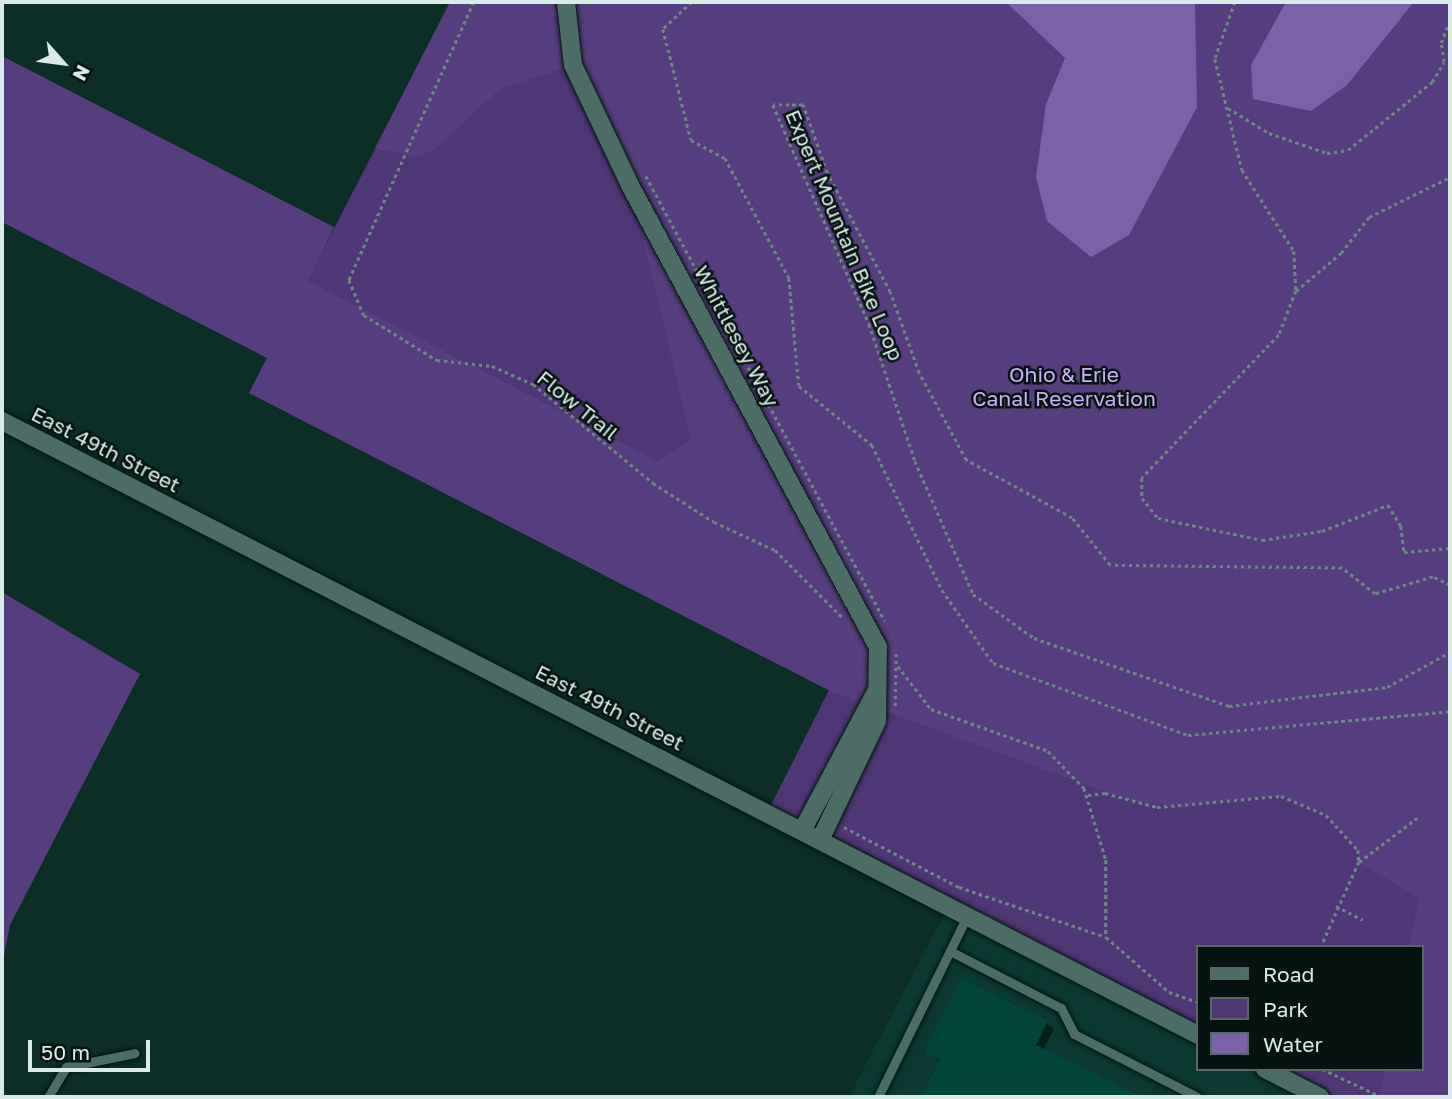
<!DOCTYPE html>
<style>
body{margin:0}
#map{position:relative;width:1452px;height:1099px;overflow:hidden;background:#0b2e27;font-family:"Golos Text",sans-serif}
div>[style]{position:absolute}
.built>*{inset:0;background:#093931}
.green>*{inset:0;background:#4f3775}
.forest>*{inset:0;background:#563d7d}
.water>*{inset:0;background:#7b62a6}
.shadow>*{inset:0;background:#0007}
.building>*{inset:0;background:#01453b}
.path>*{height:2.5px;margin-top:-1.25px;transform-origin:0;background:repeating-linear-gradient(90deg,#6c8781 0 3.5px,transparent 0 7px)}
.roads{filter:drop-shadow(0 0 2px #001510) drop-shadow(0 0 2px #001510)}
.service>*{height:9px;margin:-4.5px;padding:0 4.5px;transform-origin:4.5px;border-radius:4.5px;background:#4b6d65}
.minor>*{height:18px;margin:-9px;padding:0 9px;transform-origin:9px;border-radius:9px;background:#4b6d65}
.tertiary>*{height:18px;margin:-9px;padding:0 9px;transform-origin:9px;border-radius:9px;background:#4b6d65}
span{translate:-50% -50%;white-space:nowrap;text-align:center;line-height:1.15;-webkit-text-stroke:5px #061310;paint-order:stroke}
.street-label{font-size:21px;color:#d8ebe6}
.park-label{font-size:21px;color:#cab0fc}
.frame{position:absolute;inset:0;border:4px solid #d8ebe6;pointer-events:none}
.legend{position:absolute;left:1196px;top:945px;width:228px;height:126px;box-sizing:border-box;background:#061310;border:2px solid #5a6966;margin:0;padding:9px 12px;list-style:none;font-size:21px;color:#d8ebe6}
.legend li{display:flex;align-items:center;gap:14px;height:35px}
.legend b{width:35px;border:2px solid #5a6966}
.north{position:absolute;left:28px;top:28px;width:70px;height:70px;-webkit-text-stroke:5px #061310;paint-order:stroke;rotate:118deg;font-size:19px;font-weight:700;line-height:28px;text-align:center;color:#d8ebe6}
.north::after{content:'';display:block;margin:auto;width:24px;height:32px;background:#d8ebe6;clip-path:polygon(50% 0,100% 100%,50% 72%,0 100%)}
.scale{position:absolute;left:28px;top:1040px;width:122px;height:32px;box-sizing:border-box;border:4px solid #d8ebe6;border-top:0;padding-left:9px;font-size:21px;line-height:24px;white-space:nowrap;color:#d8ebe6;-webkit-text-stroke:5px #061310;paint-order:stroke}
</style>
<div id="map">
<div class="built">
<div style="clip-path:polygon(948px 907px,1198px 1035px,1198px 1069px,1265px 1069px,1320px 1097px,849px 1097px)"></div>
</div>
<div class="green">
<div style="clip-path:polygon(451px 2px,1450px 2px,1450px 1097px,1322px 1097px,1267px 1069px,1422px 1069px,1422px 947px,1198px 947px,1198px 1034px,767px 813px,829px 690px,249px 393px)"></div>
</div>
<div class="forest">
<div style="clip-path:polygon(450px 2px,1006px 2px,1065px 58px,1046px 104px,1196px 69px,1195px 2px,1286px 2px,1251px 65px,1401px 19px,1414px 2px,1450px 2px,1450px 1097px,1379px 1097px,1385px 1069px,1422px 1069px,1422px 947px,1409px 947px,1419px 898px,1359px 862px,1358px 850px,1326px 815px,1281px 796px,1184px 807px,1131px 801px,830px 691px,249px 393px,267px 358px,2px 222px,2px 56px,334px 227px,308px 281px,657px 461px,691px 440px,631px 187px,573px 65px,500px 89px,435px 149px,416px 157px,375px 148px)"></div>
<div style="clip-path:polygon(2px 592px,140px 674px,10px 925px,2px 967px)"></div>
</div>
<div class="water">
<div style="clip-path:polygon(1006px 2px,1195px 2px,1197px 107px,1129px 235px,1091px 257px,1047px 221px,1036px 177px,1046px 104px,1065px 58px)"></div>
<div style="clip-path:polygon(1286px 2px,1414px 2px,1347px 85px,1311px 111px,1253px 99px,1251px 65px)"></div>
</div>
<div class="shadow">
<div style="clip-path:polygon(1047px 1023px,1054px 1029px,1043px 1050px,1138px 1097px,923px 1097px,941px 1062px,926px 1052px)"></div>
</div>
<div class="building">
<div style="clip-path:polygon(961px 979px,1048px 1021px,1036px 1045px,1142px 1097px,921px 1097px,940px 1060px,924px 1052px)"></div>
</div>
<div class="path">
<div style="left:474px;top:2px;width:305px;rotate:114.2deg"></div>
<div style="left:349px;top:280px;width:38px;rotate:67deg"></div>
<div style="left:364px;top:315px;width:86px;rotate:31.7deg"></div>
<div style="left:437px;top:360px;width:55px;rotate:6.2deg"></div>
<div style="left:492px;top:366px;width:45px;rotate:23.7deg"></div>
<div style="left:533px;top:384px;width:156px;rotate:39.5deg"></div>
<div style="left:653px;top:483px;width:72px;rotate:32.6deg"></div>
<div style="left:714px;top:522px;width:67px;rotate:24.7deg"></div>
<div style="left:775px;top:550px;width:95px;rotate:45deg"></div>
<div style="left:692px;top:2px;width:40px;rotate:137deg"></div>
<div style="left:663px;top:29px;width:114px;rotate:75.8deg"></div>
<div style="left:691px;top:140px;width:38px;rotate:28deg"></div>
<div style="left:725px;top:158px;width:136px;rotate:61.9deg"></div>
<div style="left:789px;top:278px;width:108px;rotate:84.7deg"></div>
<div style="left:799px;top:386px;width:94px;rotate:38.9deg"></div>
<div style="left:872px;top:445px;width:161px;rotate:64.2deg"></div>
<div style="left:942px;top:590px;width:89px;rotate:55.1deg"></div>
<div style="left:993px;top:663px;width:208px;rotate:20.3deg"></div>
<div style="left:1188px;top:735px;width:263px;rotate:-5.2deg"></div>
<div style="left:1235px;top:2px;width:60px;rotate:109.3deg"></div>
<div style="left:1215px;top:59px;width:114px;rotate:76.3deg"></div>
<div style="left:1242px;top:170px;width:96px;rotate:57.3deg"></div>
<div style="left:1294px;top:251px;width:40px;rotate:87.1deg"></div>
<div style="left:1296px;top:291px;width:47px;rotate:111.1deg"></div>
<div style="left:1279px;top:335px;width:198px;rotate:133.8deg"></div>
<div style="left:1142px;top:478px;width:20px;rotate:90deg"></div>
<div style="left:1142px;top:498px;width:26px;rotate:51deg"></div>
<div style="left:1158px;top:518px;width:106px;rotate:11.9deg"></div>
<div style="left:1262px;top:540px;width:61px;rotate:-8.5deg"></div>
<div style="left:1322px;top:531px;width:71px;rotate:-21.5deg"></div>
<div style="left:1388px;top:505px;width:25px;rotate:58deg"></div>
<div style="left:1401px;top:526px;width:26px;rotate:83deg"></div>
<div style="left:1404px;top:552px;width:46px;rotate:-5deg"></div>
<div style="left:1228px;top:108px;width:48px;rotate:31.4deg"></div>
<div style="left:1269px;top:133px;width:61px;rotate:19deg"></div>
<div style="left:1327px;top:153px;width:21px;rotate:-8deg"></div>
<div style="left:1348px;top:150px;width:108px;rotate:-39deg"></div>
<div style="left:1432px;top:82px;width:23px;rotate:-59deg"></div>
<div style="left:1444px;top:62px;width:19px;rotate:-99deg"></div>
<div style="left:1441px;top:43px;width:25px;rotate:-69deg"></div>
<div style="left:646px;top:176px;width:505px;rotate:61.76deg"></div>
<div style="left:1296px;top:291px;width:59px;rotate:-40.2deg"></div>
<div style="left:1341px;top:253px;width:46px;rotate:-52.1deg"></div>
<div style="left:1369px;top:217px;width:90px;rotate:-26.3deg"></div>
<div style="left:1450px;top:585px;width:19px;rotate:-155deg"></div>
<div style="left:1433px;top:577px;width:60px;rotate:163.7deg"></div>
<div style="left:1375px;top:594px;width:42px;rotate:-141.8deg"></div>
<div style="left:1342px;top:568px;width:232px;rotate:-179.3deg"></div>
<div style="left:1110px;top:565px;width:60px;rotate:-129deg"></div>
<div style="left:1072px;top:518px;width:121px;rotate:-151.3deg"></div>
<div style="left:966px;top:460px;width:99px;rotate:-118.4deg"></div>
<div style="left:919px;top:373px;width:86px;rotate:-109.7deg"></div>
<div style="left:890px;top:292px;width:135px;rotate:-117.9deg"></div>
<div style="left:827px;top:173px;width:72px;rotate:-109.4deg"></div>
<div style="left:803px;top:105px;width:30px;rotate:180deg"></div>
<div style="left:773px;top:105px;width:239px;rotate:66.3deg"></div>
<div style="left:869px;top:324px;width:145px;rotate:71.4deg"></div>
<div style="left:915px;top:461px;width:145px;rotate:66.4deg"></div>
<div style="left:973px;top:594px;width:75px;rotate:35.8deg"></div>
<div style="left:1034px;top:638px;width:207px;rotate:19.2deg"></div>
<div style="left:1229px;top:706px;width:159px;rotate:-6.9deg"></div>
<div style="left:1387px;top:687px;width:72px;rotate:-29.1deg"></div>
<div style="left:898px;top:666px;width:54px;rotate:52.5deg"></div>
<div style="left:931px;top:709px;width:124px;rotate:19.7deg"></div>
<div style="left:1048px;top:751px;width:52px;rotate:45.8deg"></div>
<div style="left:1084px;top:788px;width:75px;rotate:73deg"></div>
<div style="left:1106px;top:860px;width:77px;rotate:90deg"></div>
<div style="left:895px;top:706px;width:52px;rotate:-88.9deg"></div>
<div style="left:1088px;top:795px;width:17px;rotate:-7deg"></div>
<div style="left:1105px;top:793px;width:54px;rotate:15.1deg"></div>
<div style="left:1157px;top:807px;width:124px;rotate:-5.1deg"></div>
<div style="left:1281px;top:796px;width:49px;rotate:22.9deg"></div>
<div style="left:1326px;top:815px;width:47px;rotate:47.6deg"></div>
<div style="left:1358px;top:850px;width:12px;rotate:85deg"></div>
<div style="left:1359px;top:862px;width:93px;rotate:114.1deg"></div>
<div style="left:844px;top:827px;width:130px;rotate:27.6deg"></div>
<div style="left:959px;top:887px;width:155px;rotate:18.8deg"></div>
<div style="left:1106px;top:937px;width:84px;rotate:41.1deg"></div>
<div style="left:1169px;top:992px;width:31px;rotate:19deg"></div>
<div style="left:1359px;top:862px;width:73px;rotate:-37.2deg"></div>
<div style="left:1336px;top:906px;width:30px;rotate:27deg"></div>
<div style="left:1322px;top:1069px;width:66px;rotate:25deg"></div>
</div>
<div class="roads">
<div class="service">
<div style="left:950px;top:951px;width:125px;rotate:27.2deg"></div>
<div style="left:1061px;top:1008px;width:29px;rotate:63deg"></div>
<div style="left:1074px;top:1034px;width:138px;rotate:27.1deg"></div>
<div style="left:48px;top:1097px;width:35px;rotate:-59deg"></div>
<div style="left:66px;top:1067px;width:70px;rotate:-11.5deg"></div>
<div style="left:878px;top:1097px;width:202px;rotate:-63.8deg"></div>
</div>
<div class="minor">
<div style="left:566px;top:2px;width:63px;rotate:83.7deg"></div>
<div style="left:573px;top:65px;width:135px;rotate:64.6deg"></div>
<div style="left:631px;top:187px;width:522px;rotate:61.77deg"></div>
<div style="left:878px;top:647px;width:74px;rotate:90.8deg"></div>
<div style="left:877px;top:721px;width:132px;rotate:115.6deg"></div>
<div style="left:802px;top:831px;width:160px;rotate:-62deg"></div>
</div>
<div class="tertiary">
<div style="left:2px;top:421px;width:1344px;rotate:27.17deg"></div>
<div style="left:1265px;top:1069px;width:62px;rotate:27deg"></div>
</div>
</div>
<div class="street-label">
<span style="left:845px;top:235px;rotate:67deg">Expert Mountain Bike Loop</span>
<span style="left:737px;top:336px;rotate:62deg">Whittlesey Way</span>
<span style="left:578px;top:405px;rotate:39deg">Flow Trail</span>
<span style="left:106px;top:449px;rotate:27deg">East 49th Street</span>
<span style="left:610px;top:707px;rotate:27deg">East 49th Street</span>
</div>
<div class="park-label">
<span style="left:1064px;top:386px">Ohio &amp; Erie<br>Canal Reservation</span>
</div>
<div class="frame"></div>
<ul class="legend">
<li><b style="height:9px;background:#4b6d65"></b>Road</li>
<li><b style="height:19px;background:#4f3775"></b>Park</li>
<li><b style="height:19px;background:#7b62a6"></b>Water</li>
</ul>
<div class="north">N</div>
<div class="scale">50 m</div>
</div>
